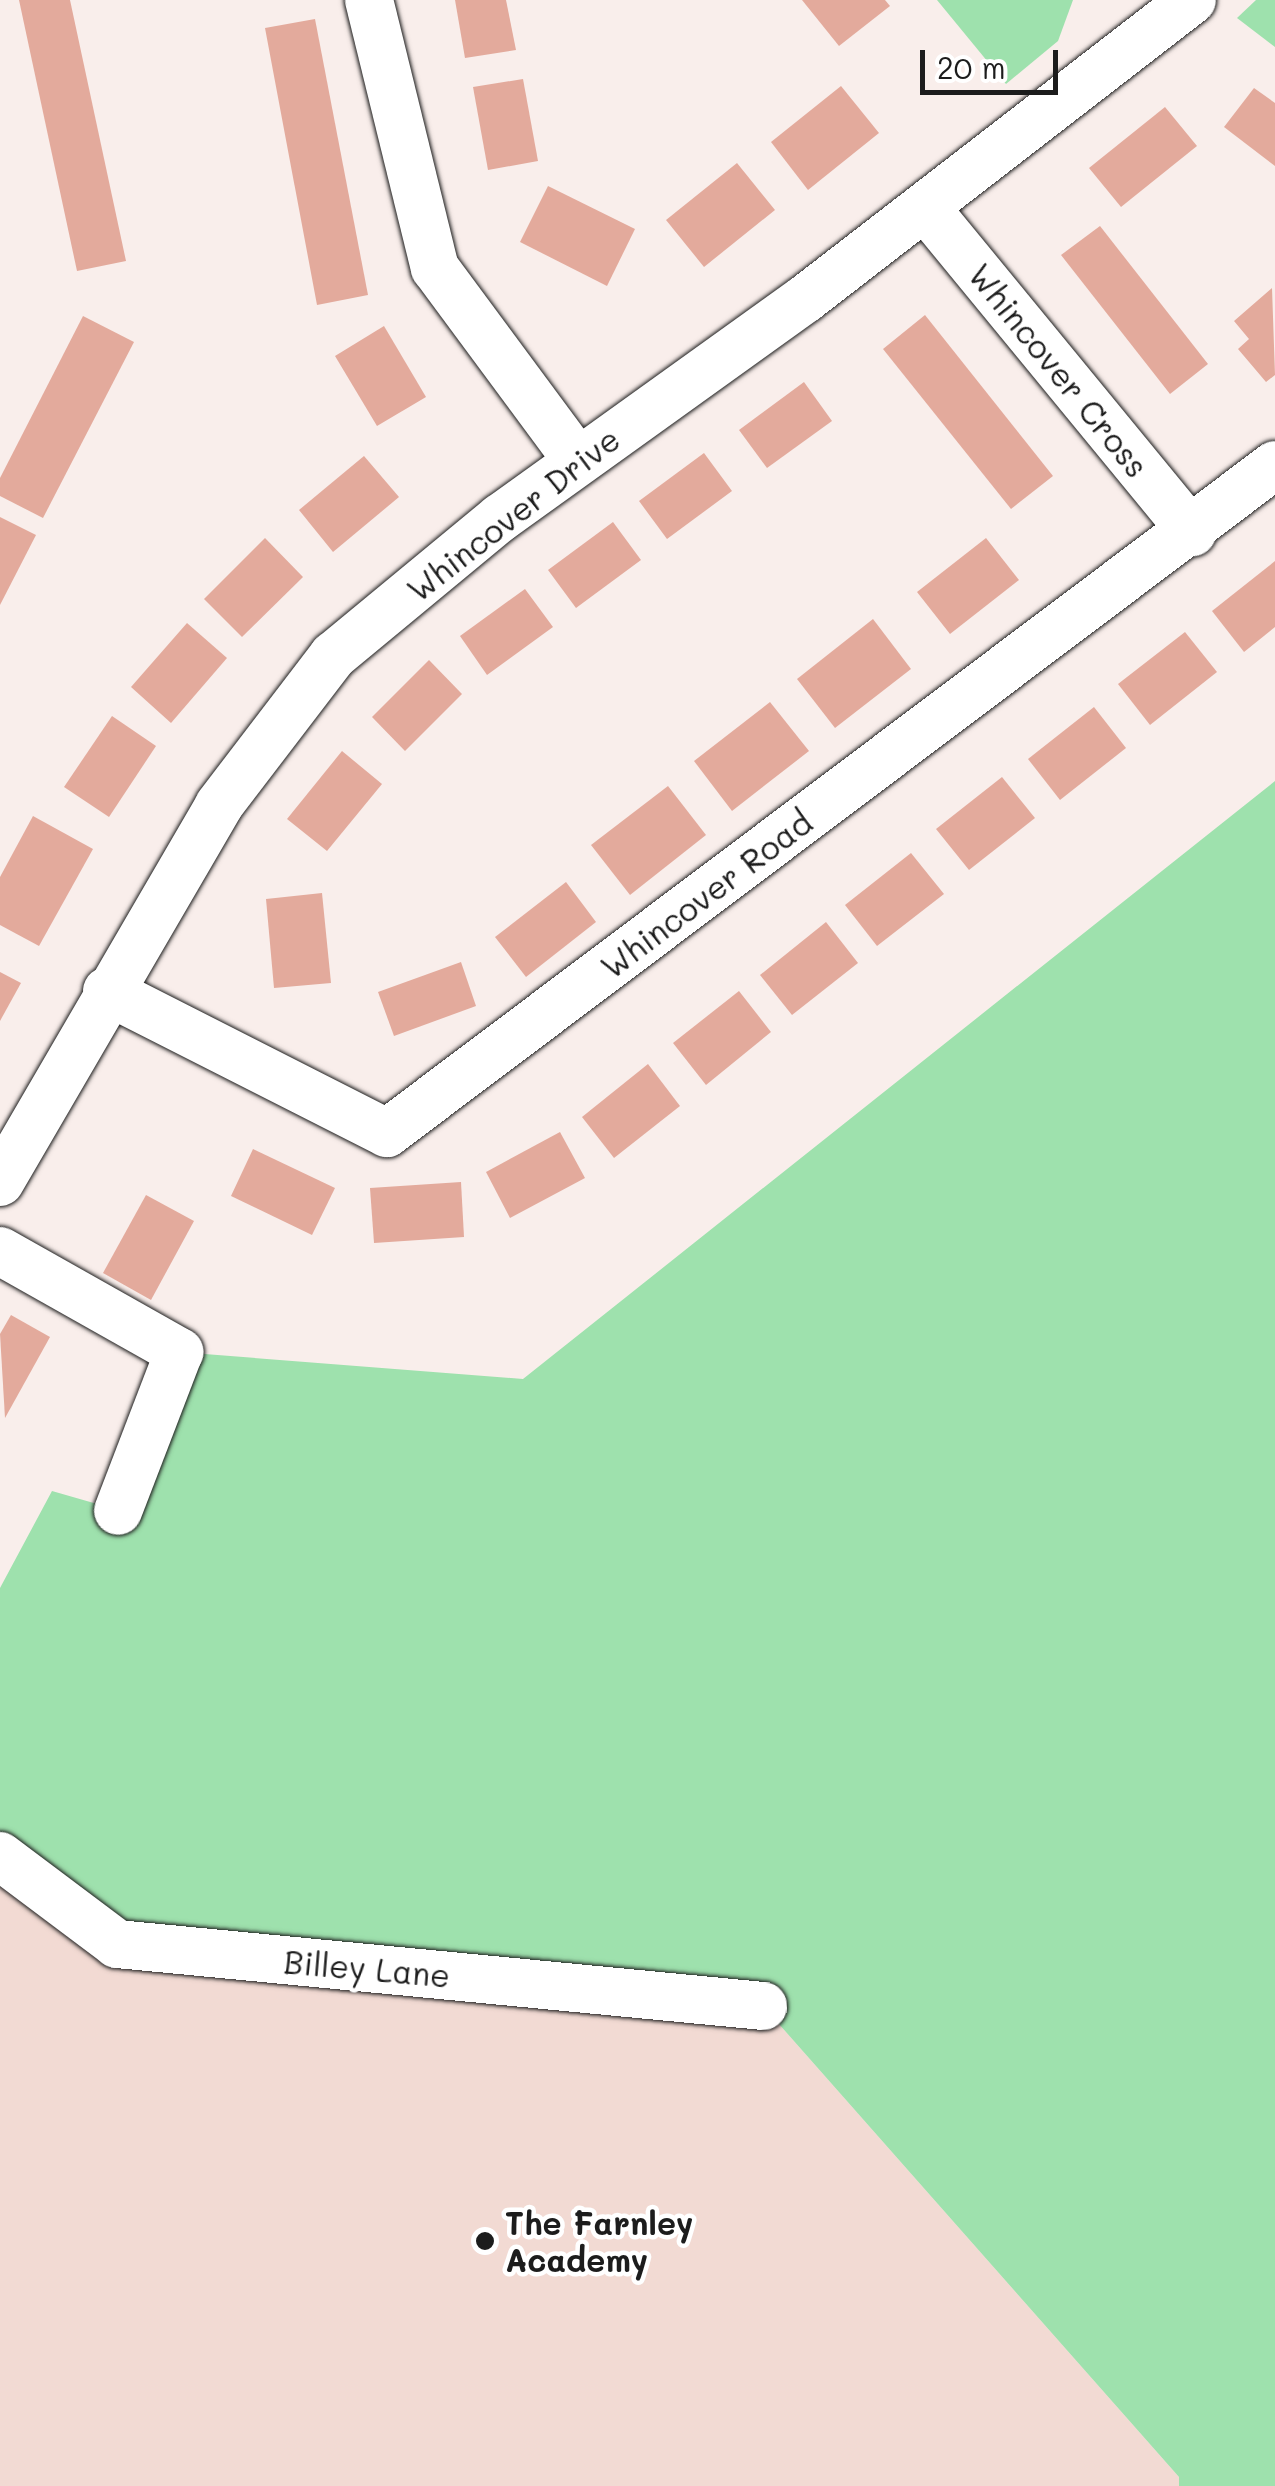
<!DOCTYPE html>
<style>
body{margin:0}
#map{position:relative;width:1275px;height:2486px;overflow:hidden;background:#f9eeeb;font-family:Mali,sans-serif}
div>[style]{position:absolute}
.built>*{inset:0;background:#f2dad3}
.green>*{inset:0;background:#9ee1ad}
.building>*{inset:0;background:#e3aa9c}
.roads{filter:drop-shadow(0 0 2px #1c1c1c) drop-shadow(0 0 2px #1c1c1c)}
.minor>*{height:48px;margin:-24px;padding:0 24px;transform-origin:24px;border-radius:24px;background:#fff}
.dots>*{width:28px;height:28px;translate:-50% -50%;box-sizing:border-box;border:5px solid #fff;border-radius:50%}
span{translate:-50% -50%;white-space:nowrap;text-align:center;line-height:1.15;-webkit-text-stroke:9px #fff;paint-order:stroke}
.street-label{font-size:32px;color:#1c1c1c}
.poi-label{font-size:32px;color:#1c1c1c;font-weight:700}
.left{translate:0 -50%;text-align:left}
.scale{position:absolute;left:920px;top:50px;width:138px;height:45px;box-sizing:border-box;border:5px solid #1c1c1c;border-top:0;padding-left:12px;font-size:30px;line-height:35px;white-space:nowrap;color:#1c1c1c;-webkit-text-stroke:8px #fff;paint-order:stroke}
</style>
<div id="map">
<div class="built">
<div style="clip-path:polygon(0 1856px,763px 2006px,1179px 2477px,1179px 2486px,0 2486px)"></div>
</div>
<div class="green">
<div style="clip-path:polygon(937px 0,1073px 0,1058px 41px,1006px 84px)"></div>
<div style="clip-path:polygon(1256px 0,1275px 0,1275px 47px,1237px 18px)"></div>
<div style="clip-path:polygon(1275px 781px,1275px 2486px,1179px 2486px,1179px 2477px,763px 2006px,117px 1944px,0 1856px,0 1588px,52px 1491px,118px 1510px,179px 1352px,523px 1379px)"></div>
</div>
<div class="building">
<div style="clip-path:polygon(19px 0,70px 0,126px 261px,77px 271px)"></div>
<div style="clip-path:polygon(455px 0,506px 0,516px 50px,465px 58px)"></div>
<div style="clip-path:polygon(802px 0,885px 0,890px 6px,839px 46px)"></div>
<div style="clip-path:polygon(315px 19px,368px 295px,317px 305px,265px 28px)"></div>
<div style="clip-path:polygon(523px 79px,538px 161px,488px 170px,473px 87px)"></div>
<div style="clip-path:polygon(841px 86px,879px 133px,808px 190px,771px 142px)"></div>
<div style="clip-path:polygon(1254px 88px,1275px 103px,1275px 166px,1224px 127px)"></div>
<div style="clip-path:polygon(1165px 107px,1197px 146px,1121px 207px,1089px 168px)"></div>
<div style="clip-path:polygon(737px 163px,775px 210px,704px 267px,666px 220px)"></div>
<div style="clip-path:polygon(548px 186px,635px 229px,607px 286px,520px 242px)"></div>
<div style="clip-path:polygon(1100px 226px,1208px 364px,1170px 394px,1061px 255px)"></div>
<div style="clip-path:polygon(1272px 288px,1275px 375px,1266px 382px,1238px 349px,1249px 339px,1234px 321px)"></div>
<div style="clip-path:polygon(925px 315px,1053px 476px,1011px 509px,883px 349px)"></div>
<div style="clip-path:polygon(83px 316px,134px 342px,43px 518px,0 496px,0 478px)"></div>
<div style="clip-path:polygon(384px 326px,426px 397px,377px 426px,335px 356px)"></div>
<div style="clip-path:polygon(804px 382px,832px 421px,767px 468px,739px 430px)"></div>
<div style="clip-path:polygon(704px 453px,732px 491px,667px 539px,639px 501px)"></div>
<div style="clip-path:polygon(364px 456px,399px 497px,333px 552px,299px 510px)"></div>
<div style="clip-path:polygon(0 517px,36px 535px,0 605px)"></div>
<div style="clip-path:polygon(613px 522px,641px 560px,576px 608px,548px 570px)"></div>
<div style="clip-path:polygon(265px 538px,303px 577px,242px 637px,204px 599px)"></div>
<div style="clip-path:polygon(986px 538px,1019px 580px,950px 634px,917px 592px)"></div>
<div style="clip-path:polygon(1275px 561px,1275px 627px,1244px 652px,1212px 611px)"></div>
<div style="clip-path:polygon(525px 589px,553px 627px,487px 675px,460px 636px)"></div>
<div style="clip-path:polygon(873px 619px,911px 669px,835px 728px,797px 679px)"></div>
<div style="clip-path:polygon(187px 623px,227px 658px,171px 723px,131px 687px)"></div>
<div style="clip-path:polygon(1185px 632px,1217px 672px,1150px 725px,1118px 684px)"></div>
<div style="clip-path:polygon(429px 660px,462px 694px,405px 751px,372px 717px)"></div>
<div style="clip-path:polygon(770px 702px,809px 751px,732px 811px,694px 761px)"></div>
<div style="clip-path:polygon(1094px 707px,1126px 748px,1060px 800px,1028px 759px)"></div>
<div style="clip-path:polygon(112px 716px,156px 746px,109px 817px,64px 787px)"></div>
<div style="clip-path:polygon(342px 751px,382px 784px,327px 851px,287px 819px)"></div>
<div style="clip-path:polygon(1002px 777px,1035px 818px,969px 870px,936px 829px)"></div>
<div style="clip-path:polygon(668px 786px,706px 835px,630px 895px,591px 845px)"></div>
<div style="clip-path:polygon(33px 816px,93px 849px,39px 946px,0 925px,0 877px)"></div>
<div style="clip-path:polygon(911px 853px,944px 894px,877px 946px,845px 905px)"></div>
<div style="clip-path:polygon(566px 882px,596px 922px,526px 977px,495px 937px)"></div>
<div style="clip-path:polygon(322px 893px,331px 983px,274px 988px,266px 899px)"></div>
<div style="clip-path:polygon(826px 922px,858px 963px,792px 1015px,760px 975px)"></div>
<div style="clip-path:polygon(461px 962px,476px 1006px,394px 1036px,378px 992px)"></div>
<div style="clip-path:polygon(0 972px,21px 983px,0 1021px)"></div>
<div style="clip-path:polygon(739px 991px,771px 1032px,706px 1085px,673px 1043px)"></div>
<div style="clip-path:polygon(648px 1064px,680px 1106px,614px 1158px,582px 1117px)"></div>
<div style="clip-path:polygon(560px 1132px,585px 1178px,510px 1218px,486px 1172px)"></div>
<div style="clip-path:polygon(253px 1149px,335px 1188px,312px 1235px,231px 1196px)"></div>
<div style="clip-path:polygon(461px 1182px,464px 1237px,374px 1243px,370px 1188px)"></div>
<div style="clip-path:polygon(146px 1195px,194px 1221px,151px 1300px,103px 1273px)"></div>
<div style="clip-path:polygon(11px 1315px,50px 1337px,5px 1418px,0 1334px)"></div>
</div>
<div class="roads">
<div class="minor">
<div style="left:369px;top:0;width:276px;rotate:76.2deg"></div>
<div style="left:435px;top:268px;width:240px;rotate:53.5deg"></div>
<div style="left:925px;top:207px;width:421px;rotate:50.6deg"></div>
<div style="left:107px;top:991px;width:314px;rotate:26.9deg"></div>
<div style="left:387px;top:1133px;width:1111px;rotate:-36.95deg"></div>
<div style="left:0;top:1182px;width:436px;rotate:-59.8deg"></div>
<div style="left:219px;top:805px;width:188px;rotate:-52.6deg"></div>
<div style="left:333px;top:656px;width:217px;rotate:-39.6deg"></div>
<div style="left:500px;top:518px;width:375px;rotate:-35.7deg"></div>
<div style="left:805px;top:299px;width:489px;rotate:-37.7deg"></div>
<div style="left:0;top:1251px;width:206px;rotate:29.4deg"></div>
<div style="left:179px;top:1352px;width:170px;rotate:111deg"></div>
<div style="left:0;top:1856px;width:146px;rotate:36.9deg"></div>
<div style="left:117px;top:1944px;width:649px;rotate:5.48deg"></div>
</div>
</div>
<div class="dots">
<div style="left:485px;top:2241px;background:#1c1c1c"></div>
</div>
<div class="street-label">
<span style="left:1059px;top:370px;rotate:51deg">Whincover Cross</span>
<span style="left:513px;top:514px;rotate:-38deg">Whincover Drive</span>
<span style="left:706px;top:894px;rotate:-37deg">Whincover Road</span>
<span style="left:367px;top:1968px;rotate:5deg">Billey Lane</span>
</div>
<div class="poi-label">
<span class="left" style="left:505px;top:2241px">The Farnley<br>Academy</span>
</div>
<div class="scale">20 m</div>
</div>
